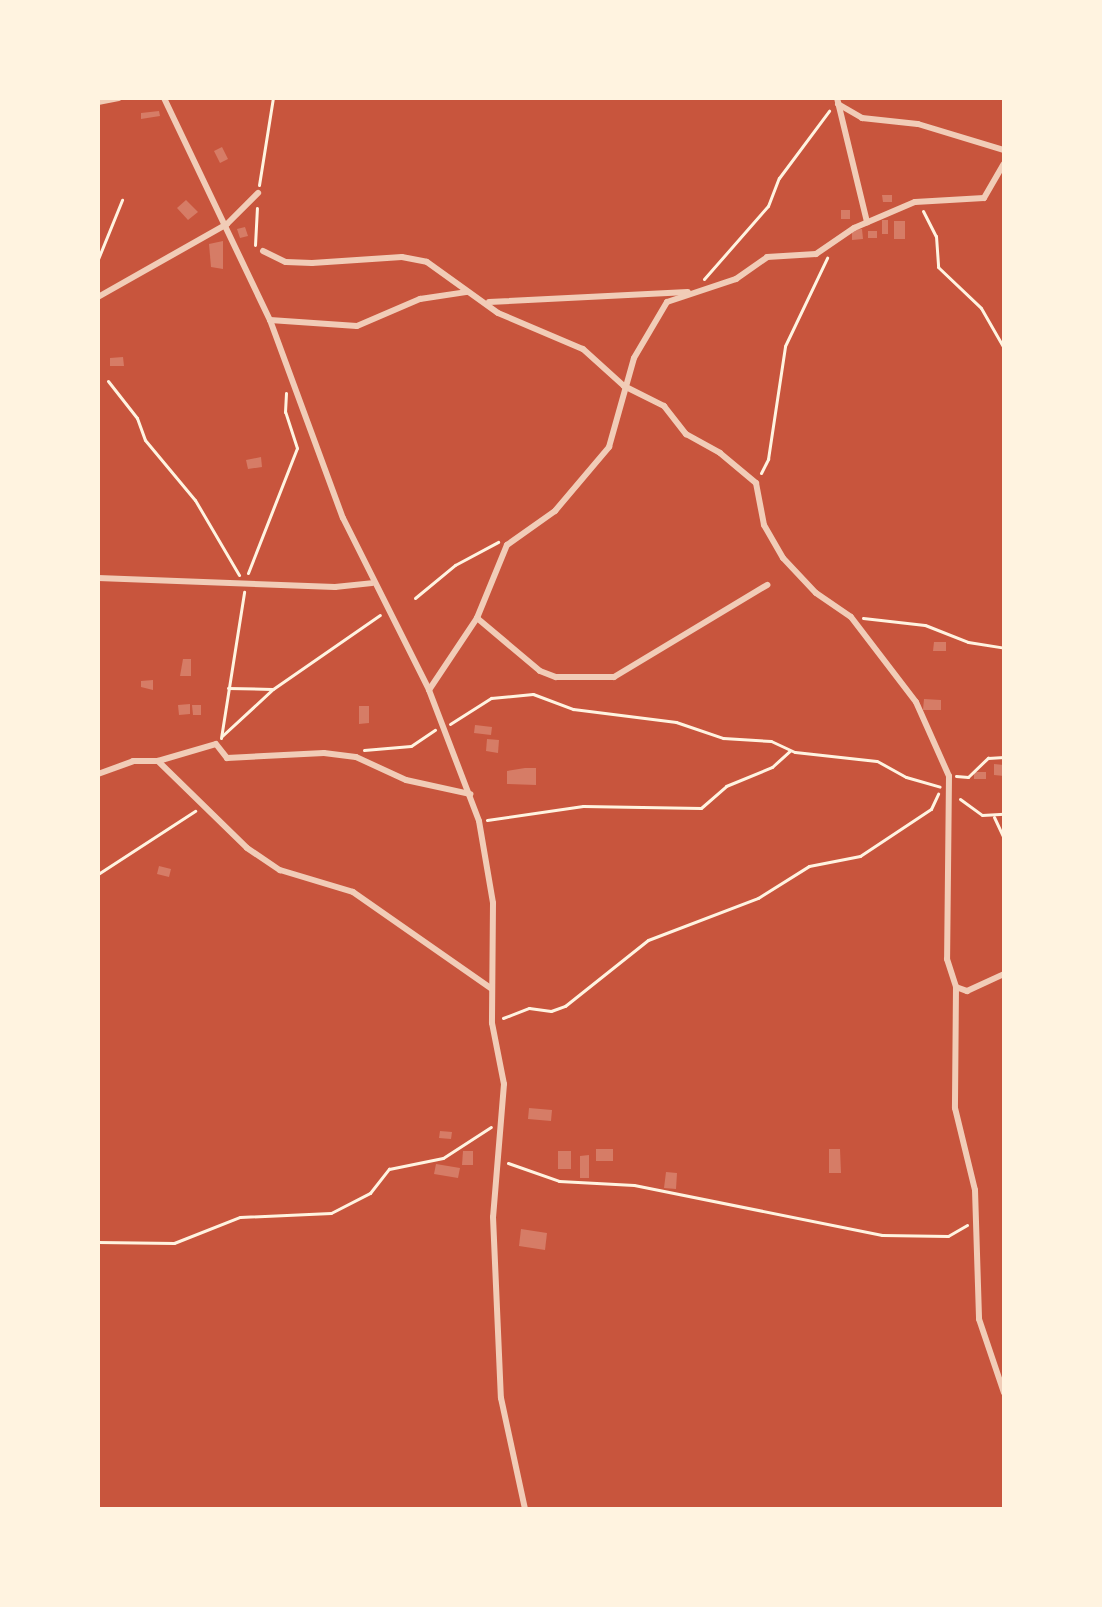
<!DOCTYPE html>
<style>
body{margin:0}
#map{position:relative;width:1102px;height:1607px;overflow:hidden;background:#c8553d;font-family:Commissioner,sans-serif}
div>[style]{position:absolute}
.building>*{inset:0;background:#d67c66}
.path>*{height:3px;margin:-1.5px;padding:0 1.5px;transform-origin:1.5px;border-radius:1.5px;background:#fff3e0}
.minor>*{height:6px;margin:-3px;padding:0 3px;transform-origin:3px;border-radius:3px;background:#f1ccb7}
span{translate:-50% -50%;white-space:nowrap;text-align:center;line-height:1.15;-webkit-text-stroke:8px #fff3e0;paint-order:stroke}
.frame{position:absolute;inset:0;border:100px solid #fff3e0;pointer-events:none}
</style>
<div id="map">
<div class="building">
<div style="clip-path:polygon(159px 111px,160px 116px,141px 119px,141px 113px)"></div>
<div style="clip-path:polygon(222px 147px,228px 159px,220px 163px,214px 151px)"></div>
<div style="clip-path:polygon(882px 195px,892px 195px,892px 202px,883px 202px)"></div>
<div style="clip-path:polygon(186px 200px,198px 212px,188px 220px,177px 208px)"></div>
<div style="clip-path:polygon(841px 210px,850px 210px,850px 219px,841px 219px)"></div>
<div style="clip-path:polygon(882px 220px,888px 220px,888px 234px,882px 234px)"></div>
<div style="clip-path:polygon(894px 221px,905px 221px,905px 239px,894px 239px)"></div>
<div style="clip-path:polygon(245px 227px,248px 236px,240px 238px,237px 229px)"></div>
<div style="clip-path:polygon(862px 229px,863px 239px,852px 240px,852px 230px)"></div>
<div style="clip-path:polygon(868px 231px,877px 231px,877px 238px,868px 238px)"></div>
<div style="clip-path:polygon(223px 241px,223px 269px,211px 267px,209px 244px)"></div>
<div style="clip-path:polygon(123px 357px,124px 366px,110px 366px,110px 358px)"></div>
<div style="clip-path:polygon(261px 457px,262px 467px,248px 469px,246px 460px)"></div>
<div style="clip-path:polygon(934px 642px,946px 642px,946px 651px,933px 651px)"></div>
<div style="clip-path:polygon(183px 659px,191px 659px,191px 676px,180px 676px)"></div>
<div style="clip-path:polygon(153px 680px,153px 690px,141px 687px,141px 681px)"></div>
<div style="clip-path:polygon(924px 699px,941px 700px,941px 710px,923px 710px)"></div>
<div style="clip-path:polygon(190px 704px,190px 714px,179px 715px,178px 705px)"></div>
<div style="clip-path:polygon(192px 705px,201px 705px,201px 715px,193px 715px)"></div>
<div style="clip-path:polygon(359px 706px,369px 706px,369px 723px,359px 724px)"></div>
<div style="clip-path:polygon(475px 725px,492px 727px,491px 735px,474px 733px)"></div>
<div style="clip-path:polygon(487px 739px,499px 740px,498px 753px,486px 751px)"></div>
<div style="clip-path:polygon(994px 764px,1004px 765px,1004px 776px,994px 775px)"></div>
<div style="clip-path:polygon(525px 768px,536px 768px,536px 785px,507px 784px,507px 771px)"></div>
<div style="clip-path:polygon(974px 772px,986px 772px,986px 779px,974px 779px)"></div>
<div style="clip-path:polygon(159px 866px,171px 869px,169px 877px,157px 874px)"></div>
<div style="clip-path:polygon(529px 1108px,552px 1110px,551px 1121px,528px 1119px)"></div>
<div style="clip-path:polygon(440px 1131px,452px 1132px,451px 1139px,439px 1138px)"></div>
<div style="clip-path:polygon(596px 1149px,613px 1149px,613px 1161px,596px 1161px)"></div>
<div style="clip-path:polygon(829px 1149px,840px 1149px,841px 1173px,829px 1173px)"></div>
<div style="clip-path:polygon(463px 1151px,473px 1151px,473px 1165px,462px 1165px)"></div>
<div style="clip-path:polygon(558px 1151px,571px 1151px,571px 1169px,558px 1169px)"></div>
<div style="clip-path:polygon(589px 1155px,589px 1178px,580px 1178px,580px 1156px)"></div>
<div style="clip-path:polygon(436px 1164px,460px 1168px,458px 1178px,434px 1174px)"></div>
<div style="clip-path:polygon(666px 1172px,677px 1173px,676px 1189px,664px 1188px)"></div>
<div style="clip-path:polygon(521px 1229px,547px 1233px,545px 1250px,519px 1246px)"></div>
</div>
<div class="path">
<div style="left:259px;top:185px;width:88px;rotate:-80.9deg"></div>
<div style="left:923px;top:211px;width:28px;rotate:63deg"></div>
<div style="left:936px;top:236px;width:31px;rotate:86deg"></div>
<div style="left:938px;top:267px;width:59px;rotate:43.6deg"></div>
<div style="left:981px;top:308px;width:46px;rotate:60.1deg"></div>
<div style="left:255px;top:245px;width:37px;rotate:-87deg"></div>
<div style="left:98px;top:259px;width:64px;rotate:-67.9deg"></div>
<div style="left:704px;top:279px;width:97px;rotate:-48.8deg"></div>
<div style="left:768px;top:206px;width:30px;rotate:-69deg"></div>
<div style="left:779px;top:178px;width:84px;rotate:-53.3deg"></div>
<div style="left:108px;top:381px;width:47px;rotate:51.9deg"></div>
<div style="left:137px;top:418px;width:23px;rotate:70deg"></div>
<div style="left:145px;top:440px;width:78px;rotate:50.2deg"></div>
<div style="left:195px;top:500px;width:87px;rotate:59.6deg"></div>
<div style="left:761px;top:473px;width:16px;rotate:-63deg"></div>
<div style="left:768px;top:459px;width:114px;rotate:-81.4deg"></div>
<div style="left:785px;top:346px;width:98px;rotate:-64.5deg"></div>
<div style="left:248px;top:573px;width:134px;rotate:-68.6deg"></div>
<div style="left:297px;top:448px;width:38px;rotate:-108deg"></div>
<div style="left:285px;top:412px;width:19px;rotate:-87deg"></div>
<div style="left:415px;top:598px;width:52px;rotate:-39.5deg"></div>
<div style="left:455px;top:565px;width:49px;rotate:-28.1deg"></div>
<div style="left:863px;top:618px;width:62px;rotate:6.4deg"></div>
<div style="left:925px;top:625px;width:46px;rotate:21.6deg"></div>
<div style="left:968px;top:642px;width:36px;rotate:9deg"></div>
<div style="left:228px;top:688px;width:44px;rotate:1.3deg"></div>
<div style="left:450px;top:724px;width:49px;rotate:-32.4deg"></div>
<div style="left:491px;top:698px;width:42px;rotate:-5.4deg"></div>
<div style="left:533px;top:694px;width:43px;rotate:20.6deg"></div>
<div style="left:573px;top:709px;width:104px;rotate:7.2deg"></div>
<div style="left:676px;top:722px;width:50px;rotate:18.8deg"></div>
<div style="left:723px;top:738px;width:48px;rotate:3.6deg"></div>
<div style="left:771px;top:741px;width:26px;rotate:25deg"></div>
<div style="left:795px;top:752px;width:82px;rotate:6.3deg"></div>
<div style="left:877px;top:761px;width:33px;rotate:29deg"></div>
<div style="left:906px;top:777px;width:35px;rotate:16deg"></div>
<div style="left:222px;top:736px;width:69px;rotate:-42.7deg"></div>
<div style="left:273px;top:689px;width:130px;rotate:-34.7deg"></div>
<div style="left:221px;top:738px;width:148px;rotate:-81deg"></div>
<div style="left:364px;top:750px;width:47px;rotate:-4.9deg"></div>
<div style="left:411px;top:746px;width:29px;rotate:-34deg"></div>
<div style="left:956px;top:776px;width:12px;rotate:5deg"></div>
<div style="left:968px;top:777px;width:28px;rotate:-44deg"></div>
<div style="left:988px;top:758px;width:16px;rotate:-4deg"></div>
<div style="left:960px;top:799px;width:27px;rotate:36deg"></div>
<div style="left:982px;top:815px;width:22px;rotate:-3deg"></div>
<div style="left:994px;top:817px;width:23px;rotate:65deg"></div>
<div style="left:487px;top:820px;width:97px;rotate:-8.3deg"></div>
<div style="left:583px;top:806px;width:118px;rotate:1deg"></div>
<div style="left:701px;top:808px;width:33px;rotate:-41deg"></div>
<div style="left:726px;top:786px;width:50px;rotate:-22.4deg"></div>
<div style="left:772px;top:767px;width:24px;rotate:-42deg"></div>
<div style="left:98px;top:874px;width:116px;rotate:-33deg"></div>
<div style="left:503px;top:1018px;width:28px;rotate:-21deg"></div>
<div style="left:529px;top:1008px;width:22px;rotate:8deg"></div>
<div style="left:551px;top:1011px;width:15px;rotate:-20deg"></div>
<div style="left:565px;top:1006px;width:106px;rotate:-38.5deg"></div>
<div style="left:648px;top:940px;width:118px;rotate:-20.9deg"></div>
<div style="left:758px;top:898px;width:60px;rotate:-32.1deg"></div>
<div style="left:809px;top:866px;width:52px;rotate:-11.1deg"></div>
<div style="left:860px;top:856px;width:85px;rotate:-33.5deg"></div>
<div style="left:931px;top:809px;width:17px;rotate:-65deg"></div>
<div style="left:508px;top:1163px;width:54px;rotate:19.4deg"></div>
<div style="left:559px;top:1181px;width:75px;rotate:3.1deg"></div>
<div style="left:634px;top:1185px;width:253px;rotate:11.4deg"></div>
<div style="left:882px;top:1235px;width:66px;rotate:0.9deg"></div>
<div style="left:948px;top:1236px;width:22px;rotate:-30deg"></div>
<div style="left:98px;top:1242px;width:76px;rotate:0.8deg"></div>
<div style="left:174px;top:1243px;width:71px;rotate:-21.5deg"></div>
<div style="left:240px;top:1217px;width:91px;rotate:-2.5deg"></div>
<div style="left:331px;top:1213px;width:44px;rotate:-27.1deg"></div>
<div style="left:370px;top:1193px;width:31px;rotate:-52deg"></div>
<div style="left:389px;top:1169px;width:55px;rotate:-11.5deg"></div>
<div style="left:443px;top:1158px;width:57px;rotate:-32.9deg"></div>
</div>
<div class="minor">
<div style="left:164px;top:98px;width:246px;rotate:64.5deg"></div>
<div style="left:270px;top:320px;width:211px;rotate:69.8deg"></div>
<div style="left:343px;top:518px;width:192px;rotate:63.4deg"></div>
<div style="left:429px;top:690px;width:140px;rotate:69.1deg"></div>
<div style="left:479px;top:821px;width:83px;rotate:80.3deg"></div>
<div style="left:493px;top:903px;width:120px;rotate:90.5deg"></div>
<div style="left:492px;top:1023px;width:62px;rotate:78.9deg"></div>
<div style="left:504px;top:1084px;width:133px;rotate:94.7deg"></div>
<div style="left:493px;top:1217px;width:181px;rotate:87.5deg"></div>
<div style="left:501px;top:1398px;width:114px;rotate:77.8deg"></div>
<div style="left:837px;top:98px;width:128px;rotate:76.4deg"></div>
<div style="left:98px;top:102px;width:21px;rotate:-11deg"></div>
<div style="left:838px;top:104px;width:28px;rotate:30deg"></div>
<div style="left:862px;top:118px;width:56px;rotate:6.1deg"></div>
<div style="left:918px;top:124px;width:90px;rotate:16.8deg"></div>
<div style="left:263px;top:251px;width:25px;rotate:26deg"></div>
<div style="left:286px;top:262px;width:26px;rotate:2deg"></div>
<div style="left:312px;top:263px;width:90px;rotate:-3.8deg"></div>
<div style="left:402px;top:257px;width:25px;rotate:11deg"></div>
<div style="left:427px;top:262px;width:87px;rotate:35.7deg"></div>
<div style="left:498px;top:313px;width:92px;rotate:23deg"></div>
<div style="left:583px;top:349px;width:55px;rotate:42.1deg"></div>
<div style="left:624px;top:386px;width:45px;rotate:26.6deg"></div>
<div style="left:664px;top:406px;width:36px;rotate:52deg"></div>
<div style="left:686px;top:434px;width:39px;rotate:29deg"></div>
<div style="left:720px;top:453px;width:47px;rotate:39.8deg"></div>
<div style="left:756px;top:483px;width:43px;rotate:79.2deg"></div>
<div style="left:764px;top:525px;width:38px;rotate:60deg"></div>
<div style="left:783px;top:558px;width:48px;rotate:46.7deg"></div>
<div style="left:816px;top:593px;width:42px;rotate:34.4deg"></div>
<div style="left:851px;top:617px;width:107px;rotate:52.6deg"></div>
<div style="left:916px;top:702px;width:81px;rotate:66deg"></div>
<div style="left:949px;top:776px;width:183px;rotate:90.6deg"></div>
<div style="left:947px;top:959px;width:29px;rotate:72deg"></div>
<div style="left:956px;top:987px;width:121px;rotate:90.5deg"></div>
<div style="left:955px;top:1108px;width:84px;rotate:76.3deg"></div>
<div style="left:975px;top:1190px;width:129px;rotate:88.2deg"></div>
<div style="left:979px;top:1319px;width:78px;rotate:71.3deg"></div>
<div style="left:98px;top:297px;width:148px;rotate:-29.5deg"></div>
<div style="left:227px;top:224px;width:44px;rotate:-45deg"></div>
<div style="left:489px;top:302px;width:199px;rotate:-2.9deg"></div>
<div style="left:270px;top:320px;width:87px;rotate:3.9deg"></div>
<div style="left:357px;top:326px;width:69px;rotate:-23.2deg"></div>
<div style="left:420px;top:299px;width:48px;rotate:-8.5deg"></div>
<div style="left:98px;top:578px;width:237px;rotate:2.2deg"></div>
<div style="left:335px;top:587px;width:37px;rotate:-6deg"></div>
<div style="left:477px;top:618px;width:82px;rotate:40.1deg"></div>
<div style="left:540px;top:671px;width:17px;rotate:21deg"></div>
<div style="left:556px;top:677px;width:58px"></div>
<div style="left:614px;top:677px;width:179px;rotate:-31deg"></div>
<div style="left:429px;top:690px;width:87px;rotate:-56.3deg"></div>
<div style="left:477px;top:618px;width:79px;rotate:-67.7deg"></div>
<div style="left:507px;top:545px;width:59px;rotate:-35.3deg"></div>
<div style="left:555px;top:511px;width:84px;rotate:-49.8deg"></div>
<div style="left:609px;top:447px;width:92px;rotate:-74.3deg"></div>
<div style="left:634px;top:358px;width:65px;rotate:-59.5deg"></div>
<div style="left:667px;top:302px;width:73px;rotate:-18.4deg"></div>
<div style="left:736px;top:279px;width:38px;rotate:-35deg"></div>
<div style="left:767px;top:257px;width:49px;rotate:-3.5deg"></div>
<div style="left:816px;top:254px;width:46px;rotate:-34.4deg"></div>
<div style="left:854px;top:228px;width:66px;rotate:-23.1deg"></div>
<div style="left:915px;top:202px;width:69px;rotate:-3.3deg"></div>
<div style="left:984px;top:198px;width:39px;rotate:-60deg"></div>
<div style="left:158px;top:761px;width:124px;rotate:44.3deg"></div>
<div style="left:247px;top:848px;width:40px;rotate:34deg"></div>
<div style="left:280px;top:870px;width:76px;rotate:16.8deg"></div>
<div style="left:353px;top:892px;width:169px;rotate:34.9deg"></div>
<div style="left:98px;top:774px;width:37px;rotate:-20deg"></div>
<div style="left:133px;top:761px;width:25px"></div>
<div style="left:158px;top:761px;width:60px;rotate:-16.3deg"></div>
<div style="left:216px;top:744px;width:18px;rotate:52deg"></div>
<div style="left:227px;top:758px;width:97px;rotate:-3deg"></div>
<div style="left:324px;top:753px;width:32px;rotate:7deg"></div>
<div style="left:356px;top:757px;width:55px;rotate:24.7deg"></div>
<div style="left:406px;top:780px;width:66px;rotate:12.3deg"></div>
<div style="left:956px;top:987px;width:12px;rotate:20deg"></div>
<div style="left:967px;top:991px;width:41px;rotate:-24.7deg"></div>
</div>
<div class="frame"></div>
</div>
